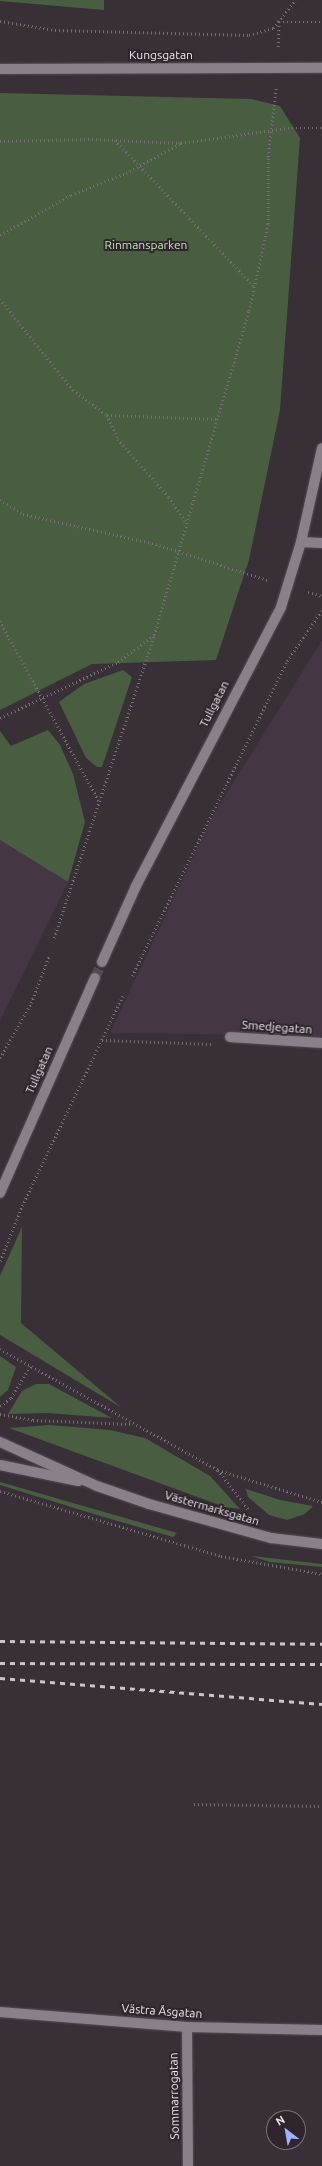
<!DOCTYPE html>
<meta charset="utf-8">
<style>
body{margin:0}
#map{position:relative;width:322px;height:2166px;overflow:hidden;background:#382f37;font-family:Ubuntu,sans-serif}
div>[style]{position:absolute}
.built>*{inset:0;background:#443643}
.green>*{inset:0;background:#495e40}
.secondary-tunnel>*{height:10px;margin-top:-5px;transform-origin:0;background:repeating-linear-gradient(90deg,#534b52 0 10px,transparent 0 15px)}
.path>*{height:2.5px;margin-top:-1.25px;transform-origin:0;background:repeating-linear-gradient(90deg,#776f76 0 1px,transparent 0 4px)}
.roads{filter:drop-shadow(0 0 1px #554d55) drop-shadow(0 0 1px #554d55)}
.street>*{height:10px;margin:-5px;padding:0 5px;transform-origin:5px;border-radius:5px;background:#8a8089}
.secondary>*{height:10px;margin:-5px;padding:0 5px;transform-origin:5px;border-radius:5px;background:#8a8089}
.rail>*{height:3px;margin-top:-1.5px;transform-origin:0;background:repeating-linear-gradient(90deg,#cbc4cb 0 5px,transparent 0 10px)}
span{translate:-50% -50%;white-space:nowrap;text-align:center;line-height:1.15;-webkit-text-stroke:4px #2e252d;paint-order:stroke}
.street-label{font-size:12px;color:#ede7ed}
.park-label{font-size:12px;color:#bfe8af}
.north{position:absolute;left:266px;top:2110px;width:40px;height:40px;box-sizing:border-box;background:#2e252d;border:1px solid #7a737a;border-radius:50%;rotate:329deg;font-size:11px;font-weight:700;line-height:16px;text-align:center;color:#ede7ed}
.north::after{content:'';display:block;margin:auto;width:14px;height:18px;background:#9fb3fd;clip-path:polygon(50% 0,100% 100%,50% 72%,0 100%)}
</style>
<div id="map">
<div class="built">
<div style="clip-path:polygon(322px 640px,322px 1036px,110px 1033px,212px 817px)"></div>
<div style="clip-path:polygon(0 840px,68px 882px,0 1021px)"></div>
</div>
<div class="green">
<div style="clip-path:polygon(0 0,104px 0,104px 10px,0 1px)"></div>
<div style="clip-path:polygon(0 93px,251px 99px,280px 106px,300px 138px,280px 410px,249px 560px,216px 660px,92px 664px,0 710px)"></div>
<div style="clip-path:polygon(123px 670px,132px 677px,102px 767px,97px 767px,86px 758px,59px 702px,84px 684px)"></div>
<div style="clip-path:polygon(48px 730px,60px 745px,73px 774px,85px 822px,68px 882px,0 840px,0 731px,11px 746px)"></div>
<div style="clip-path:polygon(22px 1227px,21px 1323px,122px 1408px,0 1335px,0 1276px)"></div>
<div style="clip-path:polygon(0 1356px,16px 1367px,8px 1390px,0 1397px)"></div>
<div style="clip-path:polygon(36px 1384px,49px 1384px,112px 1418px,48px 1413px,8px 1414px,22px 1391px)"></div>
<div style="clip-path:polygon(50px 1425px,110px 1430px,145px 1438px,210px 1476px,240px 1509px,225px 1507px,9px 1428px)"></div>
<div style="clip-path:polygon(0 1482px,177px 1533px,173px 1537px,97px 1515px,0 1485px)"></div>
<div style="clip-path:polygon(246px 1489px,280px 1500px,313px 1506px,305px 1514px,287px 1520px,269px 1515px,248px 1497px)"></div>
<div style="clip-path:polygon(251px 1556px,322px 1564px,322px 1567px,270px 1562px)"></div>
</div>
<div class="secondary-tunnel">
<div style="left:95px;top:978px;width:17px;rotate:-66deg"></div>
</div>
<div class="path">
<div style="left:0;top:21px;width:56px;rotate:9.3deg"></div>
<div style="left:55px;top:30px;width:194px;rotate:1.5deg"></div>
<div style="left:249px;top:35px;width:25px;rotate:-16deg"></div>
<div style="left:273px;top:28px;width:36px;rotate:-51deg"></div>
<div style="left:279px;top:22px;width:43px"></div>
<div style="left:278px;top:47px;width:25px;rotate:-88deg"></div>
<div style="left:115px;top:140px;width:203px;rotate:46.4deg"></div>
<div style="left:0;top:141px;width:92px;rotate:-1.2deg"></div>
<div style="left:92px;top:139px;width:89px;rotate:2.6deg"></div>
<div style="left:181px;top:143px;width:108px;rotate:-8deg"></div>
<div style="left:288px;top:128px;width:34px"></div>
<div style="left:0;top:235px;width:81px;rotate:-29.4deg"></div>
<div style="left:71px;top:195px;width:59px;rotate:-21.8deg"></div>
<div style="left:126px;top:173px;width:63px;rotate:-28.6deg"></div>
<div style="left:0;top:299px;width:117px;rotate:51.3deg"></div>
<div style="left:73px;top:390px;width:42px;rotate:36.3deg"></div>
<div style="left:107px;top:415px;width:26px;rotate:65deg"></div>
<div style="left:118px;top:439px;width:77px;rotate:48.7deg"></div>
<div style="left:169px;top:497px;width:30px;rotate:56deg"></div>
<div style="left:107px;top:415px;width:109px;rotate:2.1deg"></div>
<div style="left:0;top:500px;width:27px;rotate:31deg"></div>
<div style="left:23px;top:514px;width:132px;rotate:12.7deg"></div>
<div style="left:152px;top:543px;width:122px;rotate:17.7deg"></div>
<div style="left:308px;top:592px;width:15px;rotate:16deg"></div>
<div style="left:0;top:621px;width:205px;rotate:61.2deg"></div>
<div style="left:0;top:718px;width:131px;rotate:-25.4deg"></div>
<div style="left:118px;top:662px;width:45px;rotate:-36.9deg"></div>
<div style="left:54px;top:938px;width:319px;rotate:-71.7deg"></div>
<div style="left:154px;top:635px;width:338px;rotate:-73.7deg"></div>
<div style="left:249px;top:311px;width:89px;rotate:-77.7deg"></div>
<div style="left:268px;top:224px;width:67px;rotate:-90deg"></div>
<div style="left:268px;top:157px;width:69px;rotate:-83.4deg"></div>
<div style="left:132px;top:976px;width:351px;rotate:-63.8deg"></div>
<div style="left:287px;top:661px;width:62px;rotate:-55.5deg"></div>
<div style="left:102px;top:1040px;width:109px;rotate:2.1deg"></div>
<div style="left:0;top:1058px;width:63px;rotate:-60.6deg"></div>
<div style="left:31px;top:1003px;width:50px;rotate:-69deg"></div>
<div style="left:0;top:1261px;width:59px;rotate:-68.2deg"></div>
<div style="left:22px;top:1206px;width:236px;rotate:-64.4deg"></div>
<div style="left:0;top:1349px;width:249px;rotate:29deg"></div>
<div style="left:218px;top:1470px;width:51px;rotate:52.2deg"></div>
<div style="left:0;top:1406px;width:14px;rotate:-36deg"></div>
<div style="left:11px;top:1398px;width:37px;rotate:-59deg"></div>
<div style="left:0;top:1414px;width:34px;rotate:10deg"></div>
<div style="left:33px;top:1420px;width:100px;rotate:2.3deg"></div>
<div style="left:218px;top:1470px;width:109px;rotate:17.1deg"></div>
<div style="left:0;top:1491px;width:230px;rotate:16.4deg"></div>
<div style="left:221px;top:1556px;width:103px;rotate:10.1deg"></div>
<div style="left:194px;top:1804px;width:128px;rotate:0.9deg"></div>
</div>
<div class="roads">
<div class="street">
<div style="left:301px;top:542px;width:21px;rotate:3deg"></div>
<div style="left:230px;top:1037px;width:92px;rotate:3.7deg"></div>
<div style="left:0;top:1442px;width:107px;rotate:24.4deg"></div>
<div style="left:97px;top:1486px;width:55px;rotate:19.1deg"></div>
<div style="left:149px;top:1504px;width:127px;rotate:15.6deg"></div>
<div style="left:271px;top:1538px;width:51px;rotate:6.7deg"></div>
<div style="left:0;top:1465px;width:80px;rotate:11.6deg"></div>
<div style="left:0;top:2012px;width:188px;rotate:4.6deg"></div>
<div style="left:187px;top:2027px;width:135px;rotate:1.3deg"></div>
<div style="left:187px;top:2027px;width:139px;rotate:89.6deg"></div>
</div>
<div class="secondary">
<div style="left:0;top:69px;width:322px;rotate:-0.2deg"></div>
<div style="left:102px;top:962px;width:83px;rotate:-65.9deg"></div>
<div style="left:136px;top:886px;width:314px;rotate:-62.5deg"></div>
<div style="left:281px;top:607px;width:68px;rotate:-72.9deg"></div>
<div style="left:301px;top:542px;width:96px;rotate:-77.4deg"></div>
<div style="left:0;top:1193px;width:235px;rotate:-66.2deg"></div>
</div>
</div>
<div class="rail">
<div style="left:0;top:1641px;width:322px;rotate:0.5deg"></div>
<div style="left:0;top:1663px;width:322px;rotate:0.2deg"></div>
<div style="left:0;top:1678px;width:323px;rotate:4.6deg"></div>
</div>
<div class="street-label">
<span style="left:161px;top:55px">Kungsgatan</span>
<span style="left:214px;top:704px;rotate:-63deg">Tullgatan</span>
<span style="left:277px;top:1027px;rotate:4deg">Smedjegatan</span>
<span style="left:39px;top:1070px;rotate:-66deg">Tullgatan</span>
<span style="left:212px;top:1508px;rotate:16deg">Västermarksgatan</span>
<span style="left:162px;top:2011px;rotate:4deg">Västra Åsgatan</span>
<span style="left:174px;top:2096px;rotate:-91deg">Sommarrogatan</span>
</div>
<div class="park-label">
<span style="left:146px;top:245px">Rinmansparken</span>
</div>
<div class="north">N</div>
</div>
